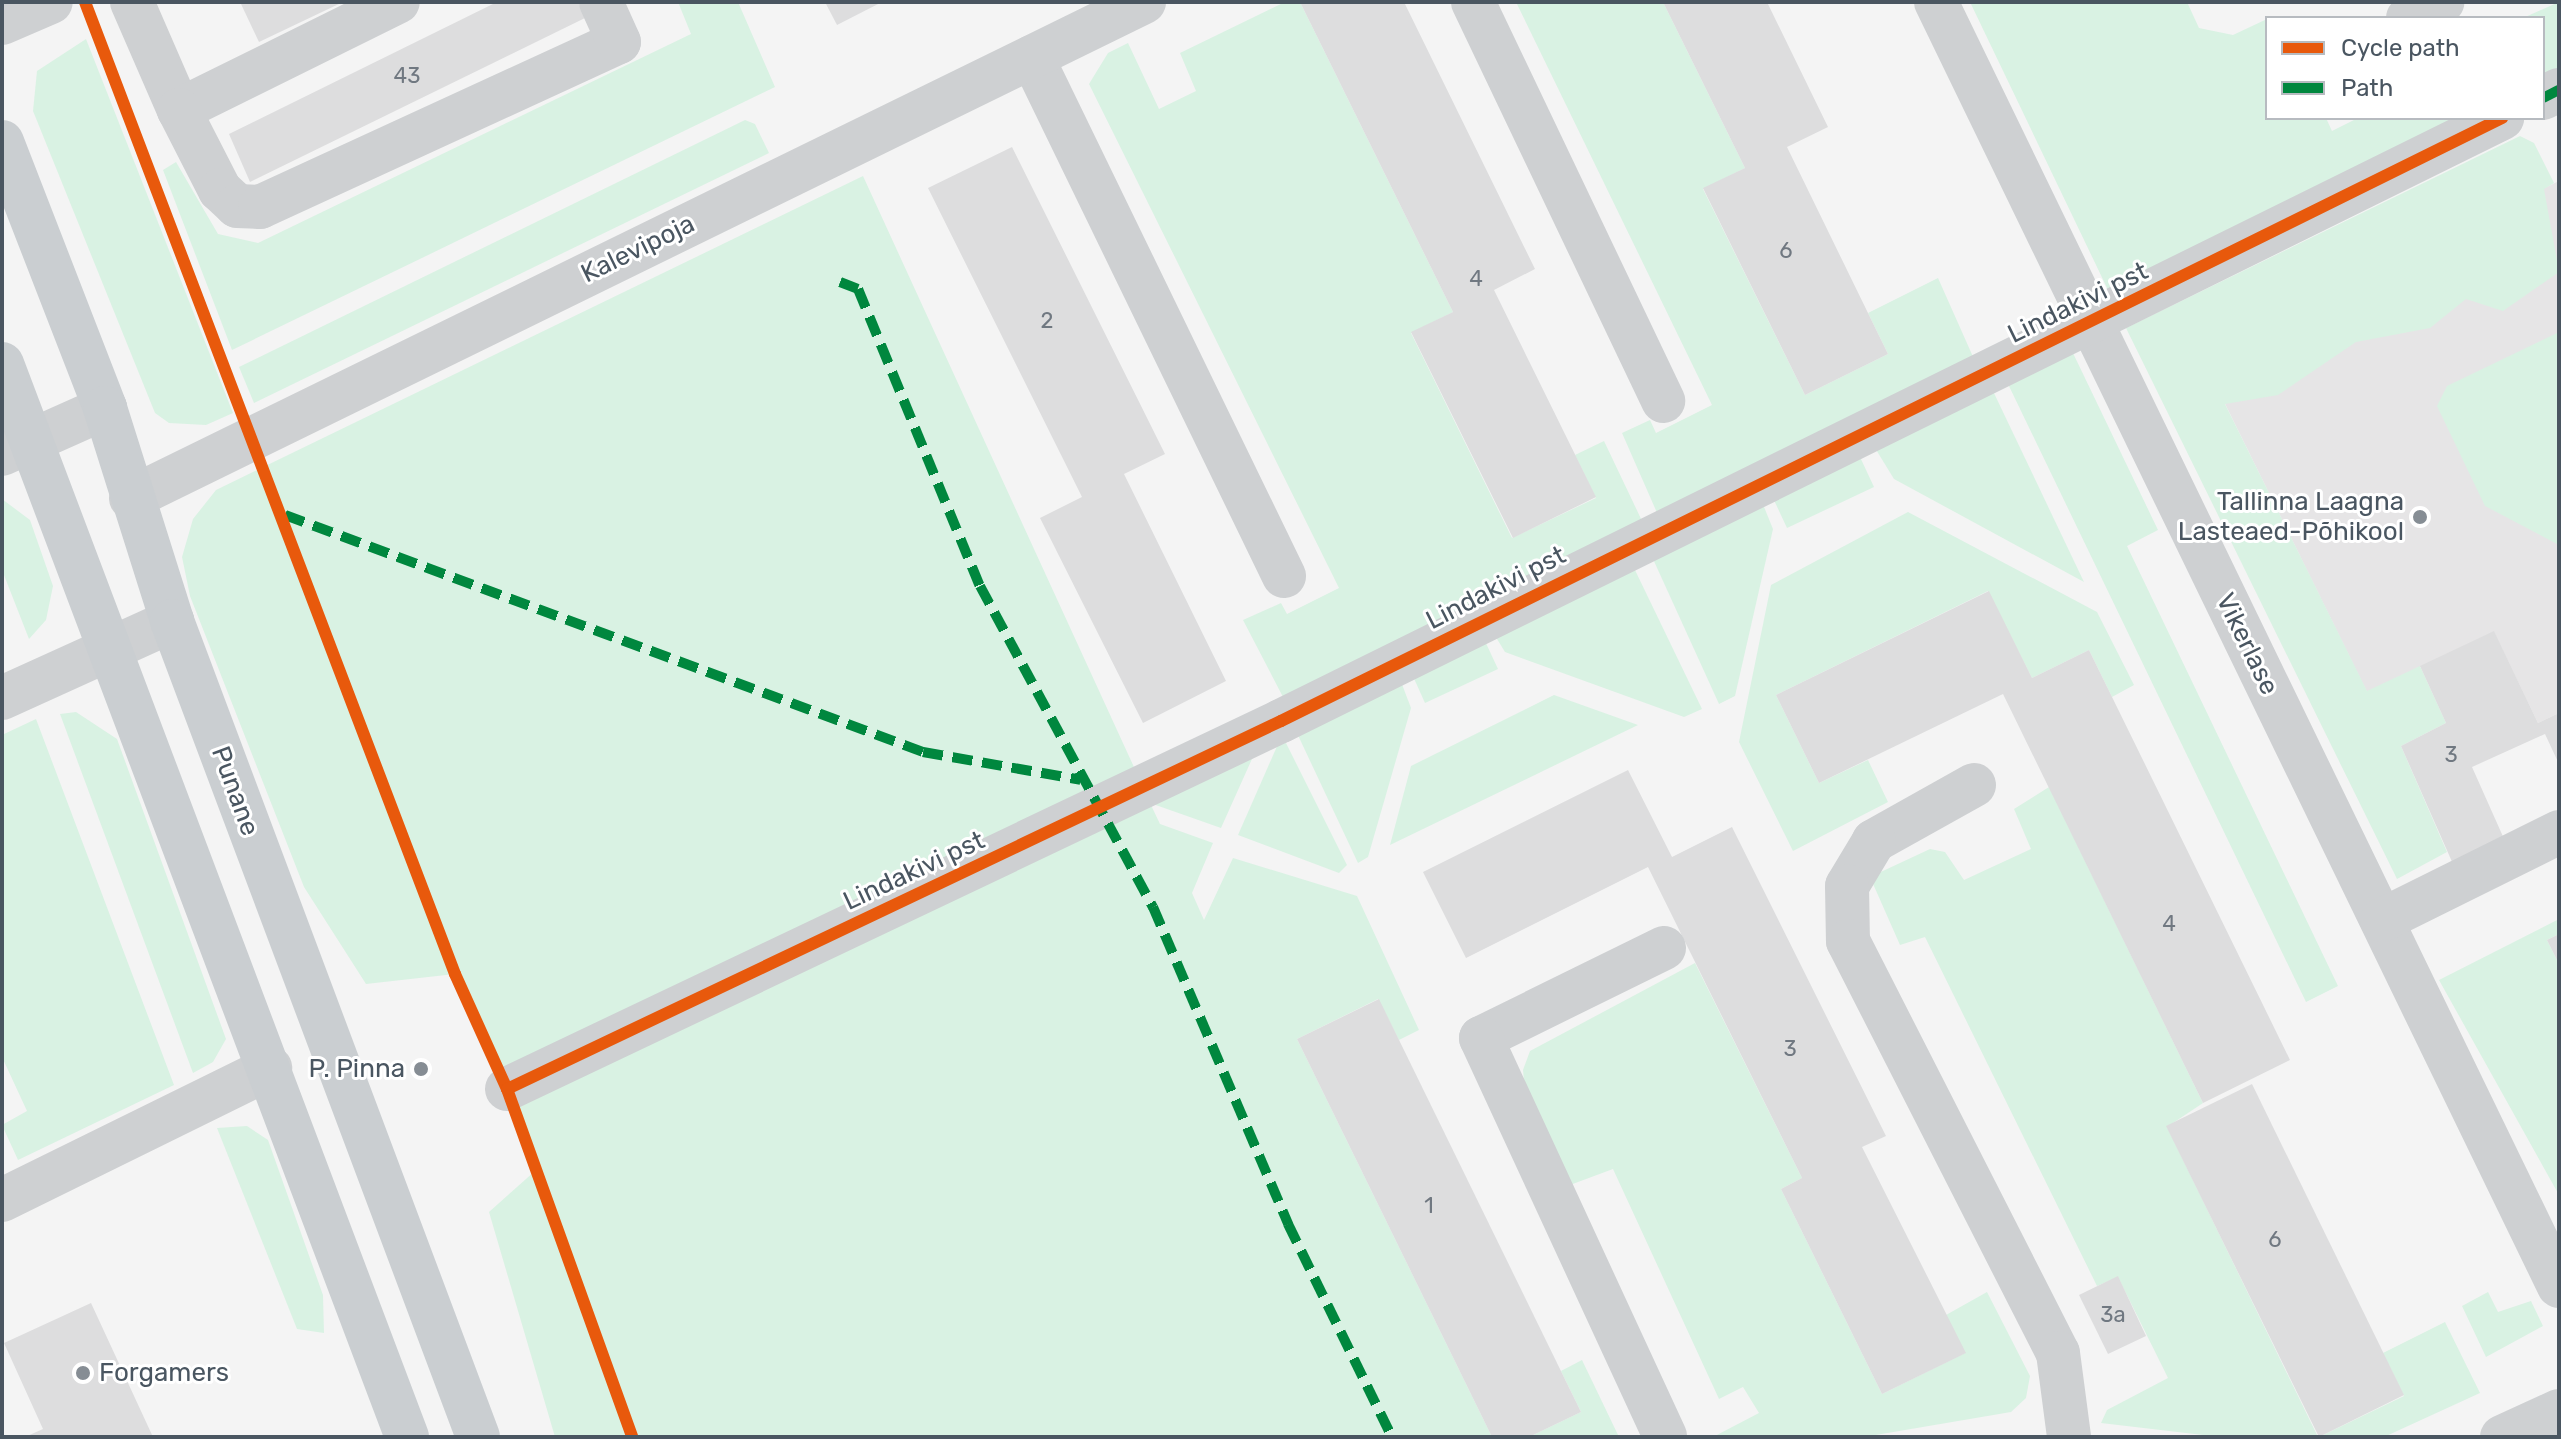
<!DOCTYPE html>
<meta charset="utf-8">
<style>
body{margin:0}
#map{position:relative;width:2561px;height:1439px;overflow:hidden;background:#f4f4f4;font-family:Rubik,sans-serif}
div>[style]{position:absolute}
.education>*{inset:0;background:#e6e5e6}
.green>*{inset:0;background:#d9f2e3}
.building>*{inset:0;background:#ddddde}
.minor>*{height:44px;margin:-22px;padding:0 22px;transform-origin:22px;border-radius:22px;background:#ced0d2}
.major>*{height:44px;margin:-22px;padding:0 22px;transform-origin:22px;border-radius:22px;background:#caced1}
.quiet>*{height:10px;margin-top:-5px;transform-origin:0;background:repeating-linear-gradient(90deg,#00873e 0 20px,transparent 0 30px)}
.cycleway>*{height:12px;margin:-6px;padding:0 6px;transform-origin:6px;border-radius:6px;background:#e8590c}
.dots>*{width:22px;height:22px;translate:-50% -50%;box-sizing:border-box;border:4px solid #fff;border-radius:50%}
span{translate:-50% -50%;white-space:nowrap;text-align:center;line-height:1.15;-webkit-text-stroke:6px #fff;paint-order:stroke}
.number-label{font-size:22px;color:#707881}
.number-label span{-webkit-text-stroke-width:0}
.street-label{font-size:26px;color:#4a5661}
.poi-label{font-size:26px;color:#4a5661}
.right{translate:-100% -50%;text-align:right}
.left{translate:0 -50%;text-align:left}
.frame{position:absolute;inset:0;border:4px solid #4a5661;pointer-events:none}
.legend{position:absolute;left:2265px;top:16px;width:280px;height:104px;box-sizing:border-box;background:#fff;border:2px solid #b7bbc0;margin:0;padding:10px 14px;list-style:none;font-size:24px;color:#4a5661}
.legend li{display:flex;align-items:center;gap:16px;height:40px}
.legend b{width:40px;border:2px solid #b7bbc0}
</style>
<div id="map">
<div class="education">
<div style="clip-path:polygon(2559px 181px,2559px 713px,2538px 723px,2494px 632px,2367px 692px,2202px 357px)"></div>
</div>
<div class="green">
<div style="clip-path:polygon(678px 2px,738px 2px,775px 87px,232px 350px,163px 170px,176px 162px,218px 234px,258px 243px,691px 34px)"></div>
<div style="clip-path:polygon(1285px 2px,1300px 2px,1453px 312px,1411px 333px,1512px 538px,1596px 498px,1575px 455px,1604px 441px,1643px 523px,1283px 697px,1243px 620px,1281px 603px,1287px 614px,1339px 588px,1089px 84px,1108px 53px,1128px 43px,1159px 109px,1196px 91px,1180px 53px)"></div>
<div style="clip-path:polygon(1516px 2px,1663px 2px,1745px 168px,1703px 189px,1805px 395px,1888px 354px,1868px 313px,1938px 278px,1974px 359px,1658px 515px,1622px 433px,1650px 420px,1656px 433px,1712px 405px)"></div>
<div style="clip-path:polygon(1970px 2px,2187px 2px,2199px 28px,2233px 35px,2267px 19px,2267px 118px,2326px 118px,2332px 131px,2358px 118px,2462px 118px,2108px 290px)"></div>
<div style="clip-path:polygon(2559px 2px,2559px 69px,2545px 76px,2543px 18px,2523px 18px)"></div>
<div style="clip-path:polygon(86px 39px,233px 413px,206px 425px,169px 423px,155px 413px,33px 111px,37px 71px)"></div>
<div style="clip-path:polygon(745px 120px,755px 124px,769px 153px,254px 403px,239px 367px)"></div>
<div style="clip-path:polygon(2520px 136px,2534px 143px,2554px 183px,2544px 189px,2559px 272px,2503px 311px,2466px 299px,2430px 328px,2356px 342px,2278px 395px,2225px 404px,2367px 691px,2420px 666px,2446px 723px,2401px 746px,2447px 852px,2397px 879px,2126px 328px)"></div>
<div style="clip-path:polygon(863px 176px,1150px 802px,1256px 750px,1221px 828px,1150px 803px,1160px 824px,1213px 843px,1192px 893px,1204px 920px,1233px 858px,1357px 896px,1419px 1030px,1399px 1040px,1378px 999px,1297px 1039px,1492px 1437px,555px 1437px,489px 1212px,535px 1171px,455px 974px,366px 984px,304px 887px,190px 596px,182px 557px,193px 519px,216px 490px)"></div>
<div style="clip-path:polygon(2559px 332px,2559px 545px,2485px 506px,2437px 406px,2447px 386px)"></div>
<div style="clip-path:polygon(2072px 351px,2158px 530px,2127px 546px,2338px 986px,2306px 1002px,2008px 384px)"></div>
<div style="clip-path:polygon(1993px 391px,2084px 582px,1894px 479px,1875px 448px)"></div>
<div style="clip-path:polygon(1860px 457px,1874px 487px,1787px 528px,1773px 498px)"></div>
<div style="clip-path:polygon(2px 499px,30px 520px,53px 586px,46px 620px,29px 639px,2px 570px)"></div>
<div style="clip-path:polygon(1762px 502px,1773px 529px,1735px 696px,1719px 704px,1653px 559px)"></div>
<div style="clip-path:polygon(1908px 512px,2097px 612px,2134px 685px,2112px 697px,2089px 650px,2032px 678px,1988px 591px,1776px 695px,1819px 783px,1868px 760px,1888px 802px,1793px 851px,1739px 742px,1771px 585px)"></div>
<div style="clip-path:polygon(1634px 568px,1702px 709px,1684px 717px,1505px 652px,1494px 634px)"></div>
<div style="clip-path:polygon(1484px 639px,1498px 669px,1425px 703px,1412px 674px)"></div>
<div style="clip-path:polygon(1400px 679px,1411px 708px,1368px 857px,1358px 863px,1296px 731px)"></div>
<div style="clip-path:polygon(1554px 695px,1638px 725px,1390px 845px,1411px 766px)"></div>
<div style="clip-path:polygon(76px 712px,117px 739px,226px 1039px,213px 1062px,193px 1073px,60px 714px)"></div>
<div style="clip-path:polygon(36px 719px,174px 1085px,18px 1160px,2px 1125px,27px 1111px,2px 1057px,2px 735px)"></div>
<div style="clip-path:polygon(1286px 743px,1347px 865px,1339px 873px,1238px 835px,1278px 744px)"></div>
<div style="clip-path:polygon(2049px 787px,2203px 1103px,2167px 1127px,2318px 1437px,2220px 1437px,2101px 1423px,2107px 1410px,2168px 1378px,2118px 1277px,2097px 1286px,1925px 937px,1900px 945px,1870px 877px,1930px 849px,1945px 852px,1964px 880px,2031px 849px,2014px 809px)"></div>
<div style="clip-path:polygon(2559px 919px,2559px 934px,2547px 940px,2559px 964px,2559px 1195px,2439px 980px)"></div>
<div style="clip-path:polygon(1695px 963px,1802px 1178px,1781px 1189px,1882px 1394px,1965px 1353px,1946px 1315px,1987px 1292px,2030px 1376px,2026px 1398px,2011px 1412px,1864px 1437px,1713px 1437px,1759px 1413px,1743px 1387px,1719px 1399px,1613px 1169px,1570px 1185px,1525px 1093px,1523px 1070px,1530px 1051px)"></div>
<div style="clip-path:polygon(247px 1126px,268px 1140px,323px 1295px,324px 1333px,297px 1329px,217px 1128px)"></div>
<div style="clip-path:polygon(2488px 1292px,2498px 1312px,2531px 1301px,2543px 1326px,2486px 1357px,2462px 1306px)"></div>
<div style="clip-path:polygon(2445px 1322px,2480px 1393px,2384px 1437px,2319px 1437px,2404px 1396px,2383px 1353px)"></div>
<div style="clip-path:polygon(1582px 1360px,1619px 1437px,1529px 1437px,1581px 1412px,1561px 1371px)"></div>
</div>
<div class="building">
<div style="clip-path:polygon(343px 2px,259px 42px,241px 4px,244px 2px)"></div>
<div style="clip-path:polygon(497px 2px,578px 2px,585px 18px,250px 182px,229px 134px)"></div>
<div style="clip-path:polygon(825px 2px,882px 2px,837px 25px)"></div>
<div style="clip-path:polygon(1300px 2px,1404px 2px,1535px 269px,1494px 290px,1596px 497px,1513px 538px,1411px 332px,1453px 312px)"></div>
<div style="clip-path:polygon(1663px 2px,1767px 2px,1828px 127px,1787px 147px,1888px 354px,1805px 395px,1703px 188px,1745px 168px)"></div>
<div style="clip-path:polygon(1012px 147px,1165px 454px,1124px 474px,1226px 681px,1143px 723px,1040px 518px,1082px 497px,928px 188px)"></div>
<div style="clip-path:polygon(1989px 591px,2032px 678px,2089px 650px,2290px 1060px,2203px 1103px,2003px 694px,1819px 783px,1776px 695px)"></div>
<div style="clip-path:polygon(2494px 631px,2538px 723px,2559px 713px,2559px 764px,2545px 734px,2472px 767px,2505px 841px,2453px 864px,2401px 746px,2446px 723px,2420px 666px)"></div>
<div style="clip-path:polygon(1628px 770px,1672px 857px,1732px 827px,1886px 1136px,1862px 1147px,1966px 1353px,1882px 1394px,1781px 1189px,1802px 1178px,1648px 867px,1466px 958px,1423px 872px)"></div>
<div style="clip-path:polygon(2559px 934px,2559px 964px,2547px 940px)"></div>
<div style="clip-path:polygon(1379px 999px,1581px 1412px,1529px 1437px,1492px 1437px,1297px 1039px)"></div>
<div style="clip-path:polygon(2252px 1084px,2404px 1395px,2319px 1437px,2166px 1126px)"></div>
<div style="clip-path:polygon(2118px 1276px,2146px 1336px,2108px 1354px,2079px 1295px)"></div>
<div style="clip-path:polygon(91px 1303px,153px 1437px,25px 1437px,43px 1429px,4px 1343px)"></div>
</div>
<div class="minor">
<div style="left:132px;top:2px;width:118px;rotate:66.5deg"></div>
<div style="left:179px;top:110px;width:244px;rotate:-26.3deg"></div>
<div style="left:1473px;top:2px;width:442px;rotate:64.5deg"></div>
<div style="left:1936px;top:2px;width:1427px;rotate:64.12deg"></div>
<div style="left:2408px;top:18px;width:38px;rotate:-25deg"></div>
<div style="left:2px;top:23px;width:53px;rotate:-23.2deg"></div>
<div style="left:1032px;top:57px;width:577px;rotate:64.1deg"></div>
<div style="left:2543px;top:98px;width:18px;rotate:-27deg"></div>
<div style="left:179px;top:110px;width:90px;rotate:62.9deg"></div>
<div style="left:220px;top:190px;width:23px;rotate:43deg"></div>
<div style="left:237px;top:206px;width:23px;rotate:2deg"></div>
<div style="left:260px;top:207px;width:395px;rotate:-24.7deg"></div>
<div style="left:619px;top:42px;width:44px;rotate:-114.2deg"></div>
<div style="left:2px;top:454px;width:113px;rotate:-24.1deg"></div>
<div style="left:131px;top:498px;width:1128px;rotate:-26.09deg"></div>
<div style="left:2px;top:698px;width:187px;rotate:-24.4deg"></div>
<div style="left:1974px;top:785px;width:115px;rotate:150.8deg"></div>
<div style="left:1874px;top:841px;width:52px;rotate:121deg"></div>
<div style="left:1847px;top:886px;width:55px;rotate:89deg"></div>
<div style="left:1848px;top:941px;width:462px;rotate:63deg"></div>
<div style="left:2058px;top:1353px;width:85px;rotate:82.5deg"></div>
<div style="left:2382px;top:920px;width:198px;rotate:-26.4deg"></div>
<div style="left:1664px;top:948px;width:204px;rotate:153.8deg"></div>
<div style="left:1481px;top:1038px;width:439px;rotate:65.2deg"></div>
<div style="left:507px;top:1089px;width:857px;rotate:-25.43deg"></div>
<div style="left:1281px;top:721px;width:1362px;rotate:-26.28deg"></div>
<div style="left:2px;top:1200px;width:299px;rotate:-26.2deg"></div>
<div style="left:2502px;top:1437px;width:63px;rotate:-24.5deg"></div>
</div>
<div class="major">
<div style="left:2px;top:142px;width:285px;rotate:68.8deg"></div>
<div style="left:105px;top:408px;width:223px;rotate:72.5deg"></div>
<div style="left:172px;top:621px;width:871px;rotate:69.44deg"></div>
<div style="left:2px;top:364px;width:1147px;rotate:69.32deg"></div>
</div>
<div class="quiet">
<div style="left:2543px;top:98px;width:18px;rotate:-27deg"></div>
<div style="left:840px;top:282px;width:19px;rotate:21deg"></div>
<div style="left:858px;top:289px;width:321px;rotate:67.7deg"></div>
<div style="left:980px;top:586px;width:365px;rotate:61.7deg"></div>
<div style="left:1153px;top:907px;width:345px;rotate:66.9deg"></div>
<div style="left:1288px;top:1224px;width:237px;rotate:64deg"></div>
<div style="left:285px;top:515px;width:681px;rotate:20.38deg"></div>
<div style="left:923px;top:752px;width:160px;rotate:10deg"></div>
</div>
<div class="cycleway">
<div style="left:85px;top:2px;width:1040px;rotate:69.16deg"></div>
<div style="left:455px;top:974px;width:126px;rotate:65.7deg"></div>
<div style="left:507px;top:1089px;width:370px;rotate:70.2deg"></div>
<div style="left:507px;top:1089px;width:857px;rotate:-25.43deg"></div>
<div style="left:1281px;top:721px;width:1362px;rotate:-26.28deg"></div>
</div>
<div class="dots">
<div style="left:2420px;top:517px;background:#868d94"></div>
<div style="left:421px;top:1069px;background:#868d94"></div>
<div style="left:83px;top:1373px;background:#868d94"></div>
</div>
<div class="number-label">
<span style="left:407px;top:76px">43</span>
<span style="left:1786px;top:251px">6</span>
<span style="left:1476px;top:279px">4</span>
<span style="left:1047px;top:321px">2</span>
<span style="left:2451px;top:755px">3</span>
<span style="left:2169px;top:924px">4</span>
<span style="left:1790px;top:1049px">3</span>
<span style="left:1429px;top:1206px">1</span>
<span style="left:2275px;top:1240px">6</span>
<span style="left:2113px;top:1315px">3a</span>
</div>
<div class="street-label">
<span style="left:638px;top:249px;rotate:-26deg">Kalevipoja</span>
<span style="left:2078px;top:303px;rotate:-26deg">Lindakivi pst</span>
<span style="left:1496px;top:588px;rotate:-27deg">Lindakivi pst</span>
<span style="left:2247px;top:644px;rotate:64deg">Vikerlase</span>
<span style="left:235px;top:791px;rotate:70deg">Punane</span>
<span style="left:914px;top:871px;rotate:-25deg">Lindakivi pst</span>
</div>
<div class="poi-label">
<span class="right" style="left:2404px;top:517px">Tallinna Laagna<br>Lasteaed-Põhikool</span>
<span class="right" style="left:405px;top:1069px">P. Pinna</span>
<span class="left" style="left:99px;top:1373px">Forgamers</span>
</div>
<div class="frame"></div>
<ul class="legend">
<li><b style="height:10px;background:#e8590c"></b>Cycle path</li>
<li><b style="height:10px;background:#00873e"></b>Path</li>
</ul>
</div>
